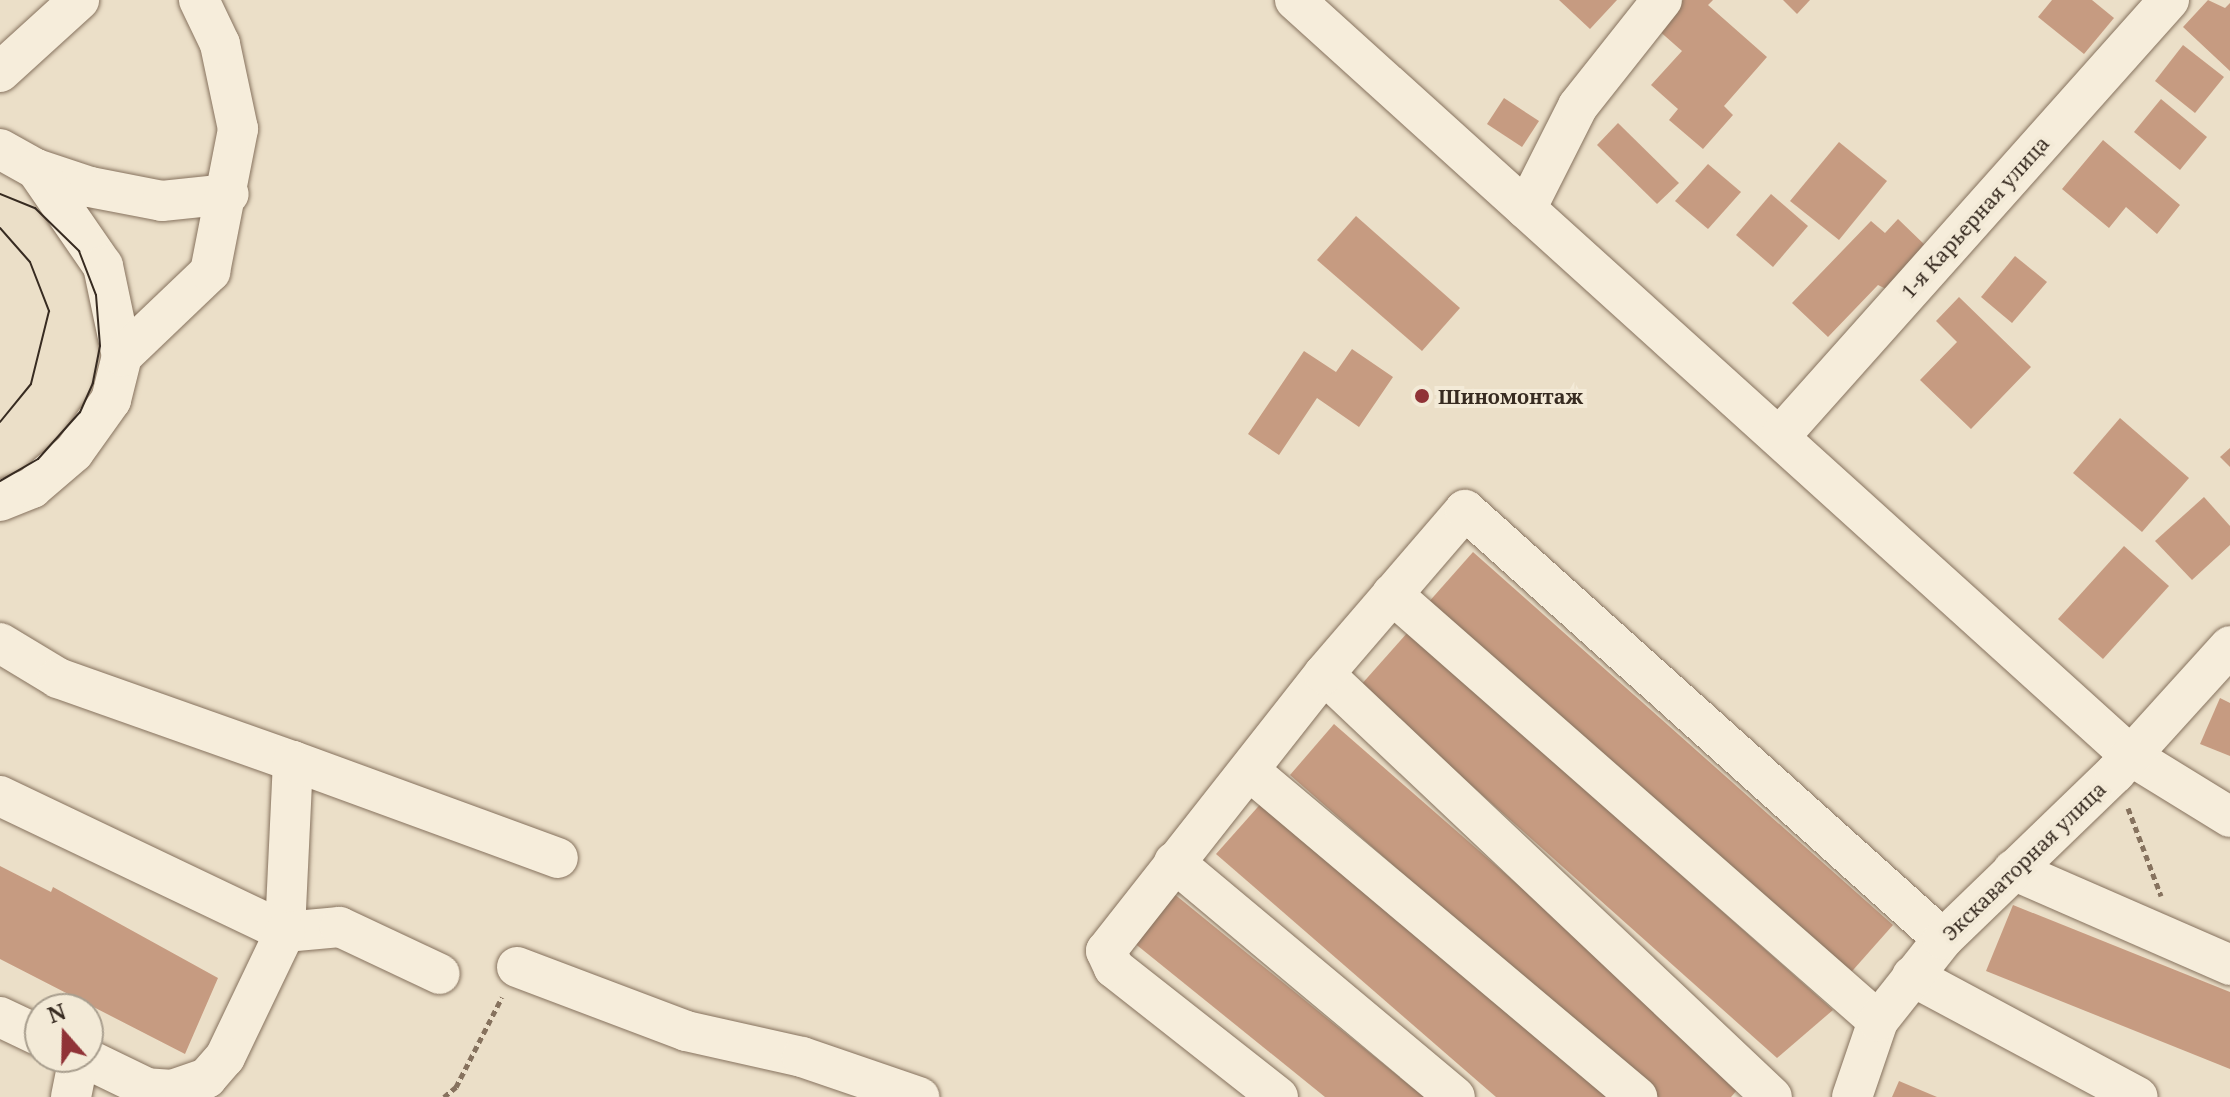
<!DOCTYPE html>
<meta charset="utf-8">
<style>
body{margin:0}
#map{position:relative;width:2230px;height:1097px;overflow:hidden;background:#ebdfc8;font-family:"Noto Serif",serif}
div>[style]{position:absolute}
.building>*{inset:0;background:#c69b81}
.path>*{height:5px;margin-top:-2.5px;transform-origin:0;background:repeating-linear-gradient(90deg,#86725e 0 6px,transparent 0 10px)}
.roads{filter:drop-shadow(0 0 2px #86725e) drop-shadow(0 0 2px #86725e)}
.minor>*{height:40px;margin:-20px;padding:0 20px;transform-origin:20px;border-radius:20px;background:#f6eddb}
.tram>*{height:2px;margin:-1px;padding:0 1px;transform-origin:1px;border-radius:1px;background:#372b21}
.dots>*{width:22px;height:22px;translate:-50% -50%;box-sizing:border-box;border:4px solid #f3ead7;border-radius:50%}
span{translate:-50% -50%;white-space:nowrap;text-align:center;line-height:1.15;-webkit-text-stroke:8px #f3ead7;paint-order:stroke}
.street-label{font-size:20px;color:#372b21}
.poi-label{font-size:20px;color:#372b21;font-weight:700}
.left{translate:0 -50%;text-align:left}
.north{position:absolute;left:24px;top:993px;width:80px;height:80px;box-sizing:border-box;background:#f3ead7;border:2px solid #a89e8e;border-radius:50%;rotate:340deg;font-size:22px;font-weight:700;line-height:32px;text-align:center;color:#372b21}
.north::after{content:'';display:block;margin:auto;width:28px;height:36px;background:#903337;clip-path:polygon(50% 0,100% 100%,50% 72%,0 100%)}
</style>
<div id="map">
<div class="building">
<div style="clip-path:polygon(1559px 0,1617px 0,1590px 29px)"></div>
<div style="clip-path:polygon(1683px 0,1713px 0,1708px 5px,1767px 57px,1724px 106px,1733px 115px,1703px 149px,1669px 120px,1678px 109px,1651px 85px,1682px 51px,1657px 29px)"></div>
<div style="clip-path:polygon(1783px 0,1810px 0,1797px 14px)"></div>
<div style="clip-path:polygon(2052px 0,2092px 0,2114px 18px,2084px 54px,2038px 17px)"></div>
<div style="clip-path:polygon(2208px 0,2225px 8px,2230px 3px,2230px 71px,2183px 27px)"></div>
<div style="clip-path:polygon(2183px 45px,2224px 77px,2195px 113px,2155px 81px)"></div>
<div style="clip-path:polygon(1504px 98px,1539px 121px,1522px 147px,1487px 124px)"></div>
<div style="clip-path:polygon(2161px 99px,2207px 137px,2180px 170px,2134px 132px)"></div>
<div style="clip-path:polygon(1618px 123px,1679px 183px,1657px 204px,1597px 145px)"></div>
<div style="clip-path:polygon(2103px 140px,2180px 205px,2157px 234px,2126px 207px,2109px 228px,2062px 189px)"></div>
<div style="clip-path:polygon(1839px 142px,1887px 181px,1839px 240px,1790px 201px)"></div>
<div style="clip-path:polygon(1708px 164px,1741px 192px,1708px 229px,1675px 201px)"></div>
<div style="clip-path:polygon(1771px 194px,1808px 226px,1773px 267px,1736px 235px)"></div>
<div style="clip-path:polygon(1356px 216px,1460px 308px,1422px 351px,1317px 260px)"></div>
<div style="clip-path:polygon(1898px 219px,1927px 247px,1886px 289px,1878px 285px,1828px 337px,1792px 303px,1871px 221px,1885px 233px)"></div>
<div style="clip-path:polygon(2015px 256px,2047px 282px,2012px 323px,1981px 297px)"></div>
<div style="clip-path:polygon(1959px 297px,2031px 367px,1971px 429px,1920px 380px,1957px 342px,1936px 321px)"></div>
<div style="clip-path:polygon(1352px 349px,1393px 377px,1359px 427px,1317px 398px,1279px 455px,1248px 434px,1304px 351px,1336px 372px)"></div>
<div style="clip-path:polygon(2120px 418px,2189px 478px,2142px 532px,2073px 473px)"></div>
<div style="clip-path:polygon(2230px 448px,2230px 467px,2220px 457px)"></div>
<div style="clip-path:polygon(2204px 497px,2230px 526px,2230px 545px,2192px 580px,2155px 541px)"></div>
<div style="clip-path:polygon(2124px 546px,2169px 586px,2103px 659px,2058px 619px)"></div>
<div style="clip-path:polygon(1473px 552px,1893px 925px,1846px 978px,1427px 604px)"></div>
<div style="clip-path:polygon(1408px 632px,1833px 1010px,1777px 1058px,1360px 686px)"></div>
<div style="clip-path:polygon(2220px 698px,2230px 703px,2230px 756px,2200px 744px)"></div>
<div style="clip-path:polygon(1334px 724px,1744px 1082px,1731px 1097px,1658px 1097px,1290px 775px)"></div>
<div style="clip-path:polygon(1264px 800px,1606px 1097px,1496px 1097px,1216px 854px)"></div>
<div style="clip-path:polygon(0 866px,51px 892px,53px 887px,218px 978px,185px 1054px,0 959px)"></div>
<div style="clip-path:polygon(1173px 893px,1424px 1097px,1325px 1097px,1133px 942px)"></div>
<div style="clip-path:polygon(2013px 905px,2230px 992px,2230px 1069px,1986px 971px)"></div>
<div style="clip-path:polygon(1899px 1081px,1937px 1097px,1892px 1097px)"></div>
</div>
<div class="path">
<div style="left:2128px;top:808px;width:94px;rotate:69.4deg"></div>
<div style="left:444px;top:1097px;width:16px;rotate:-40deg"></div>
<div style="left:456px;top:1087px;width:101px;rotate:-62.9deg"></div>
</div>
<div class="roads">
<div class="minor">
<div style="left:1295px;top:0;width:1127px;rotate:42.12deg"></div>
<div style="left:2131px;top:756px;width:116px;rotate:31.6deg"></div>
<div style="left:0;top:72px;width:107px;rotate:-42.3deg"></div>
<div style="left:0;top:149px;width:41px;rotate:29.1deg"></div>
<div style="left:36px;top:169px;width:57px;rotate:18.4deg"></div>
<div style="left:90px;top:187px;width:73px;rotate:11deg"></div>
<div style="left:162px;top:201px;width:67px;rotate:-6deg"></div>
<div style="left:36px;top:169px;width:118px;rotate:55.4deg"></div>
<div style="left:103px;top:266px;width:92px;rotate:78.1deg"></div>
<div style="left:1526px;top:209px;width:115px;rotate:-63.2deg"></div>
<div style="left:1578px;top:106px;width:135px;rotate:-51.6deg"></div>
<div style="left:1781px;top:435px;width:583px;rotate:-48.27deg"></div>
<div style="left:0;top:501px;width:35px;rotate:-22deg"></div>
<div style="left:32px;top:488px;width:55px;rotate:-40.6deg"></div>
<div style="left:74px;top:452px;width:64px;rotate:-54.6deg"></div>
<div style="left:111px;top:400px;width:45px;rotate:-76deg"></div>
<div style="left:122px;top:356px;width:122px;rotate:-43.7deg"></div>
<div style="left:210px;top:272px;width:146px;rotate:-78.9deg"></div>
<div style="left:238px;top:129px;width:87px;rotate:-102deg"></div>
<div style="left:220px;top:44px;width:49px;rotate:-115.5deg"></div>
<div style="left:1392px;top:594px;width:647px;rotate:41.3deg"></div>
<div style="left:0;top:643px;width:68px;rotate:31.1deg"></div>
<div style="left:58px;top:678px;width:249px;rotate:19.5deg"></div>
<div style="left:293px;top:761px;width:171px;rotate:92.7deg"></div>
<div style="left:285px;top:932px;width:55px;rotate:-5.2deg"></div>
<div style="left:340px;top:927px;width:110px;rotate:25.2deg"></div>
<div style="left:1324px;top:674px;width:616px;rotate:43.36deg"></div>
<div style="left:293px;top:761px;width:282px;rotate:20.1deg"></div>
<div style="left:1251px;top:772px;width:505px;rotate:40.1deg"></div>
<div style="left:0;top:796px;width:316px;rotate:25.5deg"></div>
<div style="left:285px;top:932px;width:139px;rotate:115.6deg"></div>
<div style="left:225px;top:1057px;width:28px;rotate:131deg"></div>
<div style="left:207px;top:1078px;width:36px;rotate:161deg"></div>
<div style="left:173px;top:1090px;width:26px;rotate:-176deg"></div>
<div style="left:147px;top:1088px;width:71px;rotate:-154.2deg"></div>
<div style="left:1174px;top:862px;width:366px;rotate:39.9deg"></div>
<div style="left:2013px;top:870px;width:237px;rotate:23.6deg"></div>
<div style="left:517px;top:967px;width:181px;rotate:20.7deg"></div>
<div style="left:686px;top:1031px;width:119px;rotate:12.6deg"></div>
<div style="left:802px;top:1057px;width:124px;rotate:18.9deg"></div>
<div style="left:1912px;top:976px;width:256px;rotate:28.2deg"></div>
<div style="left:0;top:1017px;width:44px;rotate:25.4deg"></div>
<div style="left:71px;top:1097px;width:41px;rotate:-78.7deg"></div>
<div style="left:1278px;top:1097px;width:209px;rotate:-141.8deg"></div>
<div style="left:1114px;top:968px;width:19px;rotate:-115deg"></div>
<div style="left:1106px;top:951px;width:352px;rotate:-51.8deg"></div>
<div style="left:1324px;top:674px;width:216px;rotate:-49.3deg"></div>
<div style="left:1465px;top:510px;width:642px;rotate:41.91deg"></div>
<div style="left:1852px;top:1097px;width:80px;rotate:-71.1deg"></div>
<div style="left:1878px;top:1021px;width:105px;rotate:-51.6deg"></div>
<div style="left:1943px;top:939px;width:239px;rotate:-44deg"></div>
<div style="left:2115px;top:773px;width:171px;rotate:-47.8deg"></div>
</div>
</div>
<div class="tram">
<div style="left:0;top:194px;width:38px;rotate:22deg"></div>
<div style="left:35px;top:208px;width:62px;rotate:44.3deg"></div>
<div style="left:79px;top:251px;width:47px;rotate:68.9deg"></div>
<div style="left:96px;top:295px;width:51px;rotate:85.5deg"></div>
<div style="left:100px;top:346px;width:38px;rotate:101deg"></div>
<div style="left:93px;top:383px;width:32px;rotate:114deg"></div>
<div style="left:80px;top:412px;width:63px;rotate:131.8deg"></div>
<div style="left:38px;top:459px;width:44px;rotate:149.9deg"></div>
<div style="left:0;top:228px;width:45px;rotate:48.6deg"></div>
<div style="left:30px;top:262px;width:53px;rotate:68.8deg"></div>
<div style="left:49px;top:311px;width:75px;rotate:103.9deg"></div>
<div style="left:31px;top:384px;width:49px;rotate:129.2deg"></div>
</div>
<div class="dots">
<div style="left:1422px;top:396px;background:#903337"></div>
</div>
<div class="street-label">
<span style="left:1975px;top:217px;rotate:-48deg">1-я Карьерная улица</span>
<span style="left:2024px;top:861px;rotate:-44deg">Экскаваторная улица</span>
</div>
<div class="poi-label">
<span class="left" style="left:1438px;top:396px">Шиномонтаж</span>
</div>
<div class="north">N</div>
</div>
